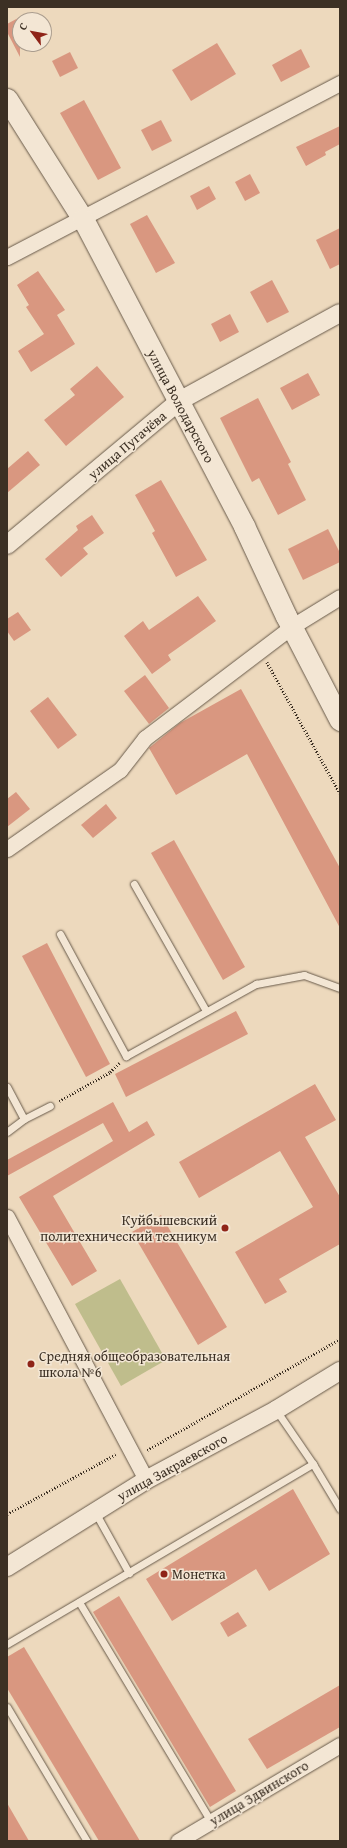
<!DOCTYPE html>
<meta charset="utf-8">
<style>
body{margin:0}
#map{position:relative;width:347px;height:1848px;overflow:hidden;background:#edd9bd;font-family:"Gentium Book Plus",serif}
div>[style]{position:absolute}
.green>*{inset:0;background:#bfbd8c}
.building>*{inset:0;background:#d99780}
.path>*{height:2.5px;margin-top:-1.25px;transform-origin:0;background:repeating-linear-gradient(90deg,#3c3024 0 1px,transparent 0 3px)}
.roads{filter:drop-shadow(0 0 1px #685a4a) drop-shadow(0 0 1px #685a4a)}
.service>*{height:7px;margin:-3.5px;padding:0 3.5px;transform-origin:3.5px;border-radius:3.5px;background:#f3e6d4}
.minor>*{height:15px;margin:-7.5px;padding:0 7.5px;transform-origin:7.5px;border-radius:7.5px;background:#f3e6d4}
.tertiary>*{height:18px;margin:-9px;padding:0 9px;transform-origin:9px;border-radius:9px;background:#f3e6d4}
.secondary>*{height:21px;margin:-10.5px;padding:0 10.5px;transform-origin:10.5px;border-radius:10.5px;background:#f3e6d4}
.dots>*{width:11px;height:11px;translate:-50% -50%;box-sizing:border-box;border:2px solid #f3e6d4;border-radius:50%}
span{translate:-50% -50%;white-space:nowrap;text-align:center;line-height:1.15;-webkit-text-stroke:3px #f3e6d4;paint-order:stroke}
.street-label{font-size:14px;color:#3c3024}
.poi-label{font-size:14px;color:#3c3024}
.right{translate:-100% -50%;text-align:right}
.left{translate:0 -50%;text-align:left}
.frame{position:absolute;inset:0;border:8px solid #3c3024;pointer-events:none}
.north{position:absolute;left:12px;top:12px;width:40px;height:40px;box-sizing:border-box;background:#f3e6d4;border:1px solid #aa9d8e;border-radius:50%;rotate:302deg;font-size:11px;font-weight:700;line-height:16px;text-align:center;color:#3c3024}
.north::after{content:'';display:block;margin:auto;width:14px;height:18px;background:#8f2418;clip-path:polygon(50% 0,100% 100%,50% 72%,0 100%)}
</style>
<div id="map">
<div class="green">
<div style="clip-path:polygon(120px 1279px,166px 1360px,121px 1386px,75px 1304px)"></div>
</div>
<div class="building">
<div style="clip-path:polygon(20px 17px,20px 57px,7px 32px,7px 24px)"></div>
<div style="clip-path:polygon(217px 43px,236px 74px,191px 101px,172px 70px)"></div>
<div style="clip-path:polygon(301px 49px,310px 67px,281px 82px,272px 65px)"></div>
<div style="clip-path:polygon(70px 52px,78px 68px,60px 77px,52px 61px)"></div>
<div style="clip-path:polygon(84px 100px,121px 168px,98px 180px,60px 113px)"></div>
<div style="clip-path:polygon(161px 120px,172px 141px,152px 151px,141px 130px)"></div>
<div style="clip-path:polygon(340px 126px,340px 144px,325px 152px,326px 155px,306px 166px,296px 147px)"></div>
<div style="clip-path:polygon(250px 174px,260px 193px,245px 201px,235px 182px)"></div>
<div style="clip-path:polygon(209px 186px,216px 199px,197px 210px,190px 196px)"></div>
<div style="clip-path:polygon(147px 215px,175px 263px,156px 273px,130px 224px)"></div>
<div style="clip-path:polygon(340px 228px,340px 264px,330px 269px,316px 240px)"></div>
<div style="clip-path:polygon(38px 271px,65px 310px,57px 315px,75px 344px,31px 372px,18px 351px,44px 334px,26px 307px,29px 305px,17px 285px)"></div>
<div style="clip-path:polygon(272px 280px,289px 312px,267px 323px,250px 292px)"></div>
<div style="clip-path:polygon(230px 314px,239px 332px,220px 342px,211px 324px)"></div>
<div style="clip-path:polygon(97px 366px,124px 397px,66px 446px,44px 420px,75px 395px,70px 389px)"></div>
<div style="clip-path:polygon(308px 373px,320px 395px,292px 410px,280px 388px)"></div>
<div style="clip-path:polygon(258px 398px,291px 462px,288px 464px,306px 500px,278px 515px,259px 478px,252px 482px,220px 418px)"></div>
<div style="clip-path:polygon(28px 451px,40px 465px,7px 493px,7px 469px)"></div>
<div style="clip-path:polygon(161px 480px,207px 560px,176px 577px,152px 533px,155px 531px,135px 495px)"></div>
<div style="clip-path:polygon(92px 515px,104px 533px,83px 548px,88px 554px,61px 577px,45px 559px,78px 530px,76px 526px)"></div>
<div style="clip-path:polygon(328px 529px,340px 553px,340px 562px,303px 580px,288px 549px)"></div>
<div style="clip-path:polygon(198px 596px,216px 621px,168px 655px,171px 660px,152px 674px,124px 636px,143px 621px,149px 630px)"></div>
<div style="clip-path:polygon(18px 612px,31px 630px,14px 641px,7px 631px,7px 619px)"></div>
<div style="clip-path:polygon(145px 675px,169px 708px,149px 724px,124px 691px)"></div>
<div style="clip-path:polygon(241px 689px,340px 868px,340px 928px,247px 754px,176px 795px,149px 748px,180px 723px)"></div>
<div style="clip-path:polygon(48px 697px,77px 735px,58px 749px,30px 711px)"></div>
<div style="clip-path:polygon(16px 792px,30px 809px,7px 827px,7px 799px)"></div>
<div style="clip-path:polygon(106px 804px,117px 818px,93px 838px,81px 825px)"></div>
<div style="clip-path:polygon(174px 840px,245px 967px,223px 980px,151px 853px)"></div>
<div style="clip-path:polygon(47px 943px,110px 1064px,86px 1077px,22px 956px)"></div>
<div style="clip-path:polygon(236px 1011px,248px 1034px,126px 1097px,115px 1074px)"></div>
<div style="clip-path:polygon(315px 1084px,336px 1120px,305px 1137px,340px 1197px,340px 1244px,279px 1279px,287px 1292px,265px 1304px,235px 1252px,313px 1207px,280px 1151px,199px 1198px,179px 1162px)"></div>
<div style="clip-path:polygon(113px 1102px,129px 1132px,147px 1121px,155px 1135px,53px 1196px,97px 1271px,72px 1286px,19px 1197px,113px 1141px,103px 1123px,7px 1176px,7px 1160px)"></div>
<div style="clip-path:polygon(161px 1215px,227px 1327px,198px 1345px,132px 1232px)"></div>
<div style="clip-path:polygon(293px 1489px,330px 1554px,269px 1591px,256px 1569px,172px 1621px,146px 1579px)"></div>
<div style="clip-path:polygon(119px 1596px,236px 1791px,210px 1807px,93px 1612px)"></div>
<div style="clip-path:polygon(238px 1612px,247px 1626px,228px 1637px,220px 1623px)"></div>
<div style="clip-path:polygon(24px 1647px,140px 1841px,99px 1841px,7px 1688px,7px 1657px)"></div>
<div style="clip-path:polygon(340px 1685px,340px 1727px,267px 1769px,248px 1739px)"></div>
<div style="clip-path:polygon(7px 1803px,29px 1841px,7px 1841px)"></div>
</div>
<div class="path">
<div style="left:267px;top:662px;width:150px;rotate:60.9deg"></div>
<div style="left:59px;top:1101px;width:59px;rotate:-29.6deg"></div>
<div style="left:110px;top:1072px;width:13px;rotate:-45deg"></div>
<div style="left:147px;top:1450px;width:223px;rotate:-29.9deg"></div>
<div style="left:7px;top:1514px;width:124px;rotate:-28.8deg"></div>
</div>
<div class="roads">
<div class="service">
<div style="left:134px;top:884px;width:146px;rotate:60.4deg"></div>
<div style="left:60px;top:934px;width:139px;rotate:61.6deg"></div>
<div style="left:126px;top:1056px;width:149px;rotate:-29deg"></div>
<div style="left:256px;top:984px;width:49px;rotate:-10.6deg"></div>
<div style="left:304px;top:975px;width:38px;rotate:20deg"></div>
<div style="left:7px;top:1087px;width:36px;rotate:62deg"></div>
<div style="left:24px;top:1119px;width:21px;rotate:143deg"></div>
<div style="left:24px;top:1119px;width:29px;rotate:-27deg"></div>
<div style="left:313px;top:1464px;width:52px;rotate:59deg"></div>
<div style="left:95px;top:1512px;width:70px;rotate:60.9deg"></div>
<div style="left:79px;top:1602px;width:257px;rotate:59deg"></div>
<div style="left:7px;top:1644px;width:355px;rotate:-30.5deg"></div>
<div style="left:313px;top:1464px;width:65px;rotate:-124.4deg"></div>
<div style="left:7px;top:1707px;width:156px;rotate:59.2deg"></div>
</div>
<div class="minor">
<div style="left:7px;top:257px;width:376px;rotate:-27.6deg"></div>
<div style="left:7px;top:849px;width:138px;rotate:-35deg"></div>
<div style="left:120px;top:770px;width:41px;rotate:-52deg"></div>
<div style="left:145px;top:738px;width:183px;rotate:-37.2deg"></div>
<div style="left:291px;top:627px;width:57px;rotate:-31.5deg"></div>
<div style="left:7px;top:1217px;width:297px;rotate:62.1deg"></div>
<div style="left:178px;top:1841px;width:188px;rotate:-30.7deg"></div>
</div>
<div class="tertiary">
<div style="left:7px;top:545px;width:224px;rotate:-39.9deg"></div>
<div style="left:179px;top:401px;width:183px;rotate:-28.7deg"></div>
<div style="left:7px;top:1567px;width:164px;rotate:-32deg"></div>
<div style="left:146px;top:1480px;width:148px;rotate:-28.3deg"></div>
<div style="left:276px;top:1410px;width:75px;rotate:-31.4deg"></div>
</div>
<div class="secondary">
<div style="left:7px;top:99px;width:142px;rotate:57.7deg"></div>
<div style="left:83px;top:219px;width:347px;rotate:62.3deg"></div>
<div style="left:244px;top:526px;width:99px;rotate:65deg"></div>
<div style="left:286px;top:616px;width:117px;rotate:62.6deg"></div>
</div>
</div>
<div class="dots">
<div style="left:225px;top:1228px;background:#8f2418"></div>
<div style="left:31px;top:1364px;background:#8f2418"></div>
<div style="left:164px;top:1574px;background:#8f2418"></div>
</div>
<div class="street-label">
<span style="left:181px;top:406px;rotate:62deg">улица Володарского</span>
<span style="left:127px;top:445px;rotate:-40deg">улица Пугачёва</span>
<span style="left:172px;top:1467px;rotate:-29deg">улица Закраевского</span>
<span style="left:259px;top:1793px;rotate:-31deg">улица Здвинского</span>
</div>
<div class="poi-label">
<span class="right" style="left:217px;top:1228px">Куйбышевский<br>политехнический техникум</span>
<span class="left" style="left:39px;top:1364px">Средняя общеобразовательная<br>школа №6</span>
<span class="left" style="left:172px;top:1574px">Монетка</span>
</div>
<div class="frame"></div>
<div class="north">С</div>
</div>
